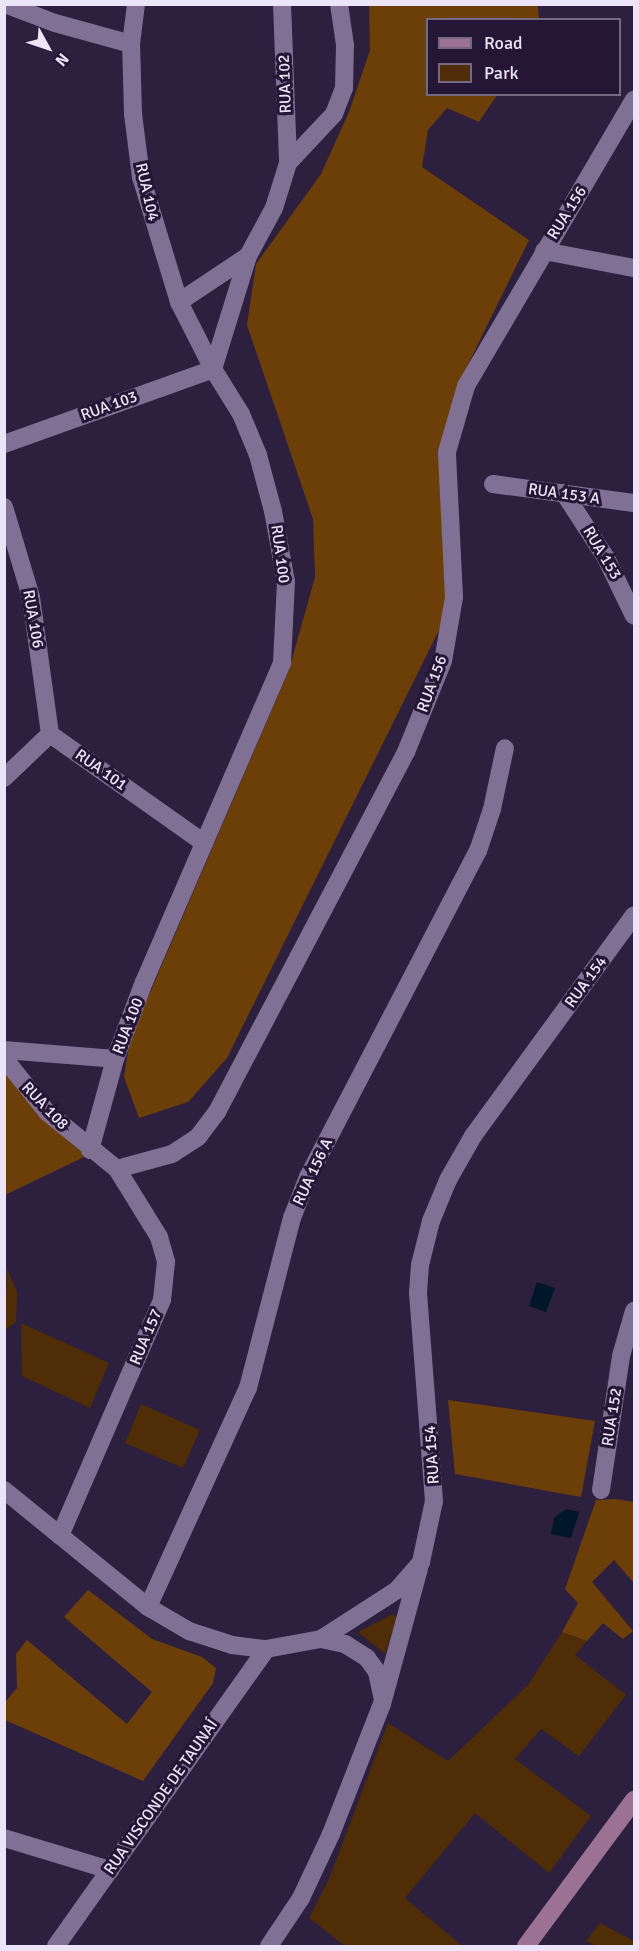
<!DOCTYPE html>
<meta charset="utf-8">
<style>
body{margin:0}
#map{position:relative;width:639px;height:1951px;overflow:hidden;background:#2d1f3e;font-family:Signika,sans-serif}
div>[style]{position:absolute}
.green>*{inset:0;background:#4f2d06}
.forest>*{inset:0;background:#6c3f09}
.water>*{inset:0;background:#00162b}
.street>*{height:18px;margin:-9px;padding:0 9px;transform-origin:9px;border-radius:9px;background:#7f7094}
.secondary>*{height:18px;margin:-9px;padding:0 9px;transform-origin:9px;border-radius:9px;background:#9b7293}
span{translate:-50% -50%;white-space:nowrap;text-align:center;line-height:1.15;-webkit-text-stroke:6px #241634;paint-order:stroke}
.street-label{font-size:16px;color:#ece4f9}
.frame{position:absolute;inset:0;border:6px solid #ece4f9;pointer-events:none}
.legend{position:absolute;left:426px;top:18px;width:195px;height:78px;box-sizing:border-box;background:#241634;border:2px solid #746883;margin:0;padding:8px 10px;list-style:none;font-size:18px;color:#ece4f9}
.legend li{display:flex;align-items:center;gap:12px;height:30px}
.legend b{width:30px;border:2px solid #746883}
.north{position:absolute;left:18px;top:18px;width:60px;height:60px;-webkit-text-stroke:4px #241634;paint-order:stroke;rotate:130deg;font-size:16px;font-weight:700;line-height:24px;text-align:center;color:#ece4f9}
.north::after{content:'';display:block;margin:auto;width:21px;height:27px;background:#ece4f9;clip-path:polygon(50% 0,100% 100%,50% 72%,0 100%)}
</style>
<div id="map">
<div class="green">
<div style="clip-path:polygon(7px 1268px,17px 1292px,16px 1322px,5px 1330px)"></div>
<div style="clip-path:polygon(21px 1323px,109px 1363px,90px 1408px,22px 1376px)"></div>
<div style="clip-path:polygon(141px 1404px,200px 1430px,183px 1468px,125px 1443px)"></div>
<div style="clip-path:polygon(393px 1614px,397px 1617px,385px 1654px,358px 1632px)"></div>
<div style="clip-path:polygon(562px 1632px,587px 1641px,575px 1655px,626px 1695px,579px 1756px,541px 1729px,515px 1759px,591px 1816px,549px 1873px,475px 1813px,405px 1898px,462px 1946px,345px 1946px,309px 1918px,329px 1879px,388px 1723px,448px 1761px,528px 1685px)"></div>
<div style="clip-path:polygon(600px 1923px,634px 1941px,634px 1946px,596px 1946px,586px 1941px)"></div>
</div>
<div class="forest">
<div style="clip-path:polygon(369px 5px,538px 5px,539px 19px,428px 20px,428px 94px,497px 95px,479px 122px,447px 108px,428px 130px,422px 167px,529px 240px,456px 389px,448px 612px,227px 1058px,188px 1102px,139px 1118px,124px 1077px,130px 1039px,289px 670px,315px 577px,313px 519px,247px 325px,256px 264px,321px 174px,349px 112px,370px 50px)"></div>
<div style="clip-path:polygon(4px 1071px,42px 1118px,86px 1156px,5px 1195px)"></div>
<div style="clip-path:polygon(448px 1400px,595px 1421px,581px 1497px,455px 1474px)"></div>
<div style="clip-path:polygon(615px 1499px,634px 1502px,634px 1583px,614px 1560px,592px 1582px,633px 1631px,623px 1639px,603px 1623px,587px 1641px,562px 1632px,578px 1603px,565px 1589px,596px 1500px)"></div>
<div style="clip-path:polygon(88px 1590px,152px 1639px,202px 1657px,216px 1668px,213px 1683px,143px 1781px,5px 1720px,5px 1702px,17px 1688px,16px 1654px,27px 1640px,127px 1724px,152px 1692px,64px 1617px)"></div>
</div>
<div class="water">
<div style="clip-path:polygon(537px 1282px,555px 1288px,546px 1312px,529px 1306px)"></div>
<div style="clip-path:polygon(566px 1509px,579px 1512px,571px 1538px,551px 1534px,554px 1518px)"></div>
</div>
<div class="street">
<div style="left:5px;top:4px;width:53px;rotate:20.8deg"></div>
<div style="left:55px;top:23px;width:79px;rotate:15.4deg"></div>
<div style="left:282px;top:4px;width:159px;rotate:87.8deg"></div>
<div style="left:544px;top:251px;width:92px;rotate:10.7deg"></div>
<div style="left:179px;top:302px;width:83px;rotate:-33.7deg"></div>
<div style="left:4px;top:444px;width:222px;rotate:-19.7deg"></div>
<div style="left:213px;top:369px;width:75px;rotate:-116.9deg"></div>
<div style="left:179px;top:302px;width:131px;rotate:-106.9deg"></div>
<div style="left:141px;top:177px;width:64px;rotate:-97.2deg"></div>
<div style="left:133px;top:114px;width:70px;rotate:-91.6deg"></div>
<div style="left:131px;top:44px;width:40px;rotate:-82.9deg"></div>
<div style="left:493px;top:484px;width:142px;rotate:7.7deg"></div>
<div style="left:564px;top:493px;width:77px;rotate:57.1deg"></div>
<div style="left:606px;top:558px;width:64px;rotate:64.2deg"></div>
<div style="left:4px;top:507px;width:94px;rotate:73.3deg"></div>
<div style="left:31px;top:597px;width:138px;rotate:82.1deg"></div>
<div style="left:50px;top:734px;width:189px;rotate:35.3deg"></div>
<div style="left:4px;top:778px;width:64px;rotate:-43.7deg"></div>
<div style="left:4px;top:1050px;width:111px;rotate:4.6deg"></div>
<div style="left:4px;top:1058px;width:69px;rotate:51.5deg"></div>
<div style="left:47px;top:1112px;width:90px;rotate:39.2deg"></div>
<div style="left:117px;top:1169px;width:80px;rotate:58.3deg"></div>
<div style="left:159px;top:1237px;width:26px;rotate:74deg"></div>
<div style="left:166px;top:1262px;width:38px;rotate:96deg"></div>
<div style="left:162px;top:1300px;width:257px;rotate:113.4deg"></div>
<div style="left:90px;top:1150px;width:94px;rotate:-74.6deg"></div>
<div style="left:115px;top:1059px;width:82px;rotate:-69.4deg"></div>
<div style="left:144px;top:982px;width:348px;rotate:-66.6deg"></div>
<div style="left:282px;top:663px;width:81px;rotate:-87.2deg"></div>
<div style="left:286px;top:582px;width:72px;rotate:-100.4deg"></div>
<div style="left:273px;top:511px;width:58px;rotate:-105deg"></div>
<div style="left:258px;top:455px;width:44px;rotate:-112.5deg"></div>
<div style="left:241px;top:414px;width:53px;rotate:-121.9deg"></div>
<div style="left:213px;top:369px;width:118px;rotate:-72.8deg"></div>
<div style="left:248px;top:256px;width:55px;rotate:-61.6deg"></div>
<div style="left:274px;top:208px;width:47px;rotate:-72.7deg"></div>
<div style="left:288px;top:163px;width:67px;rotate:-46.8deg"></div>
<div style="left:334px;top:114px;width:28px;rotate:-69deg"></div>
<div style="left:344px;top:88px;width:43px;rotate:-88.7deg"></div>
<div style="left:345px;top:45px;width:41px;rotate:-98.3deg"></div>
<div style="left:117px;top:1169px;width:57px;rotate:-15.3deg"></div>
<div style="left:172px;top:1154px;width:31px;rotate:-33deg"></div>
<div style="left:198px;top:1137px;width:31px;rotate:-53deg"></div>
<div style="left:217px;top:1112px;width:407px;rotate:-62.3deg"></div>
<div style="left:406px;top:752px;width:98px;rotate:-67.9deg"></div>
<div style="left:443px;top:661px;width:65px;rotate:-80.2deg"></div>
<div style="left:454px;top:597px;width:145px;rotate:-92.8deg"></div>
<div style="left:447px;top:452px;width:69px;rotate:-73.9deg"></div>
<div style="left:466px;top:386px;width:332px;rotate:-59.6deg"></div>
<div style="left:4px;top:1490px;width:186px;rotate:39.1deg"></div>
<div style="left:148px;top:1607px;width:48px;rotate:30.3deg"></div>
<div style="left:189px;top:1631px;width:45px;rotate:18deg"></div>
<div style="left:232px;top:1645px;width:34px;rotate:7deg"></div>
<div style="left:266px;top:1649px;width:56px;rotate:-10.3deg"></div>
<div style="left:321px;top:1639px;width:90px;rotate:-32.8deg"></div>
<div style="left:397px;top:1590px;width:37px;rotate:-49deg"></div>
<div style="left:421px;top:1562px;width:62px;rotate:-78deg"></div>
<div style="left:434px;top:1501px;width:209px;rotate:-94.4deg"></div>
<div style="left:418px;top:1293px;width:28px;rotate:-86deg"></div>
<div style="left:420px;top:1265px;width:45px;rotate:-76deg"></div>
<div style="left:431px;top:1221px;width:44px;rotate:-67.5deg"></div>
<div style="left:448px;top:1180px;width:51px;rotate:-60.4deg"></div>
<div style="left:473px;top:1136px;width:273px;rotate:-53.9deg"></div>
<div style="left:601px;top:1490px;width:135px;rotate:-81.5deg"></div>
<div style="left:621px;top:1356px;width:47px;rotate:-73.9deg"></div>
<div style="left:148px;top:1607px;width:241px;rotate:-65.5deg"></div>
<div style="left:248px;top:1388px;width:176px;rotate:-75.5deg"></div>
<div style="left:292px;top:1218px;width:44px;rotate:-68.7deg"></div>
<div style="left:308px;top:1177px;width:368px;rotate:-62.5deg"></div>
<div style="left:478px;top:851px;width:44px;rotate:-71.6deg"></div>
<div style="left:492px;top:809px;width:62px;rotate:-78deg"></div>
<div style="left:321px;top:1639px;width:25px;rotate:12deg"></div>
<div style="left:345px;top:1644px;width:26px;rotate:32deg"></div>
<div style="left:367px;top:1658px;width:17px;rotate:54deg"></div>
<div style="left:377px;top:1672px;width:25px;rotate:78deg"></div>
<div style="left:4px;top:1838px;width:111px;rotate:16.8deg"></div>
<div style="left:56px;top:1946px;width:364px;rotate:-54.7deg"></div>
<div style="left:269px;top:1946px;width:58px;rotate:-56.3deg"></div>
<div style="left:301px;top:1898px;width:71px;rotate:-64.9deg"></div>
<div style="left:331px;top:1834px;width:140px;rotate:-68.6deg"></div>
<div style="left:382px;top:1704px;width:140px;rotate:-74.7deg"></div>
</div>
<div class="secondary">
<div style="left:526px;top:1946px;width:182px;rotate:-53.5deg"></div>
</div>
<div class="street-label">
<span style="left:285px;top:84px;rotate:-92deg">RUA 102</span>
<span style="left:147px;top:192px;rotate:77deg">RUA 104</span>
<span style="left:567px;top:213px;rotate:-58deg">RUA 156</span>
<span style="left:109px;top:406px;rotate:-20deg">RUA 103</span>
<span style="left:564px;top:494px;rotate:8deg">RUA 153 A</span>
<span style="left:602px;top:553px;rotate:59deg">RUA 153</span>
<span style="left:280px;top:554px;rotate:82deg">RUA 100</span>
<span style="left:33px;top:619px;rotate:80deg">RUA 106</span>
<span style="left:432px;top:684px;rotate:-70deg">RUA 156</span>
<span style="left:101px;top:770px;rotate:35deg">RUA 101</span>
<span style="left:586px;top:982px;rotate:-54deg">RUA 154</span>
<span style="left:128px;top:1026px;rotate:-69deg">RUA 100</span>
<span style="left:45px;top:1106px;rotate:46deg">RUA 108</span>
<span style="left:313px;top:1172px;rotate:-65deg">RUA 156 A</span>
<span style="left:146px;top:1337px;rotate:-67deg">RUA 157</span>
<span style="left:612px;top:1417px;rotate:-81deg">RUA 152</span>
<span style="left:432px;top:1455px;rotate:-94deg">RUA 154</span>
<span style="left:161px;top:1797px;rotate:-55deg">RUA VISCONDE DE TAUNAÍ</span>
</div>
<div class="frame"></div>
<ul class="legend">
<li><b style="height:8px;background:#9b7293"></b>Road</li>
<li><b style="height:16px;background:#4f2d06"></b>Park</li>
</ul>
<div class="north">N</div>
</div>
